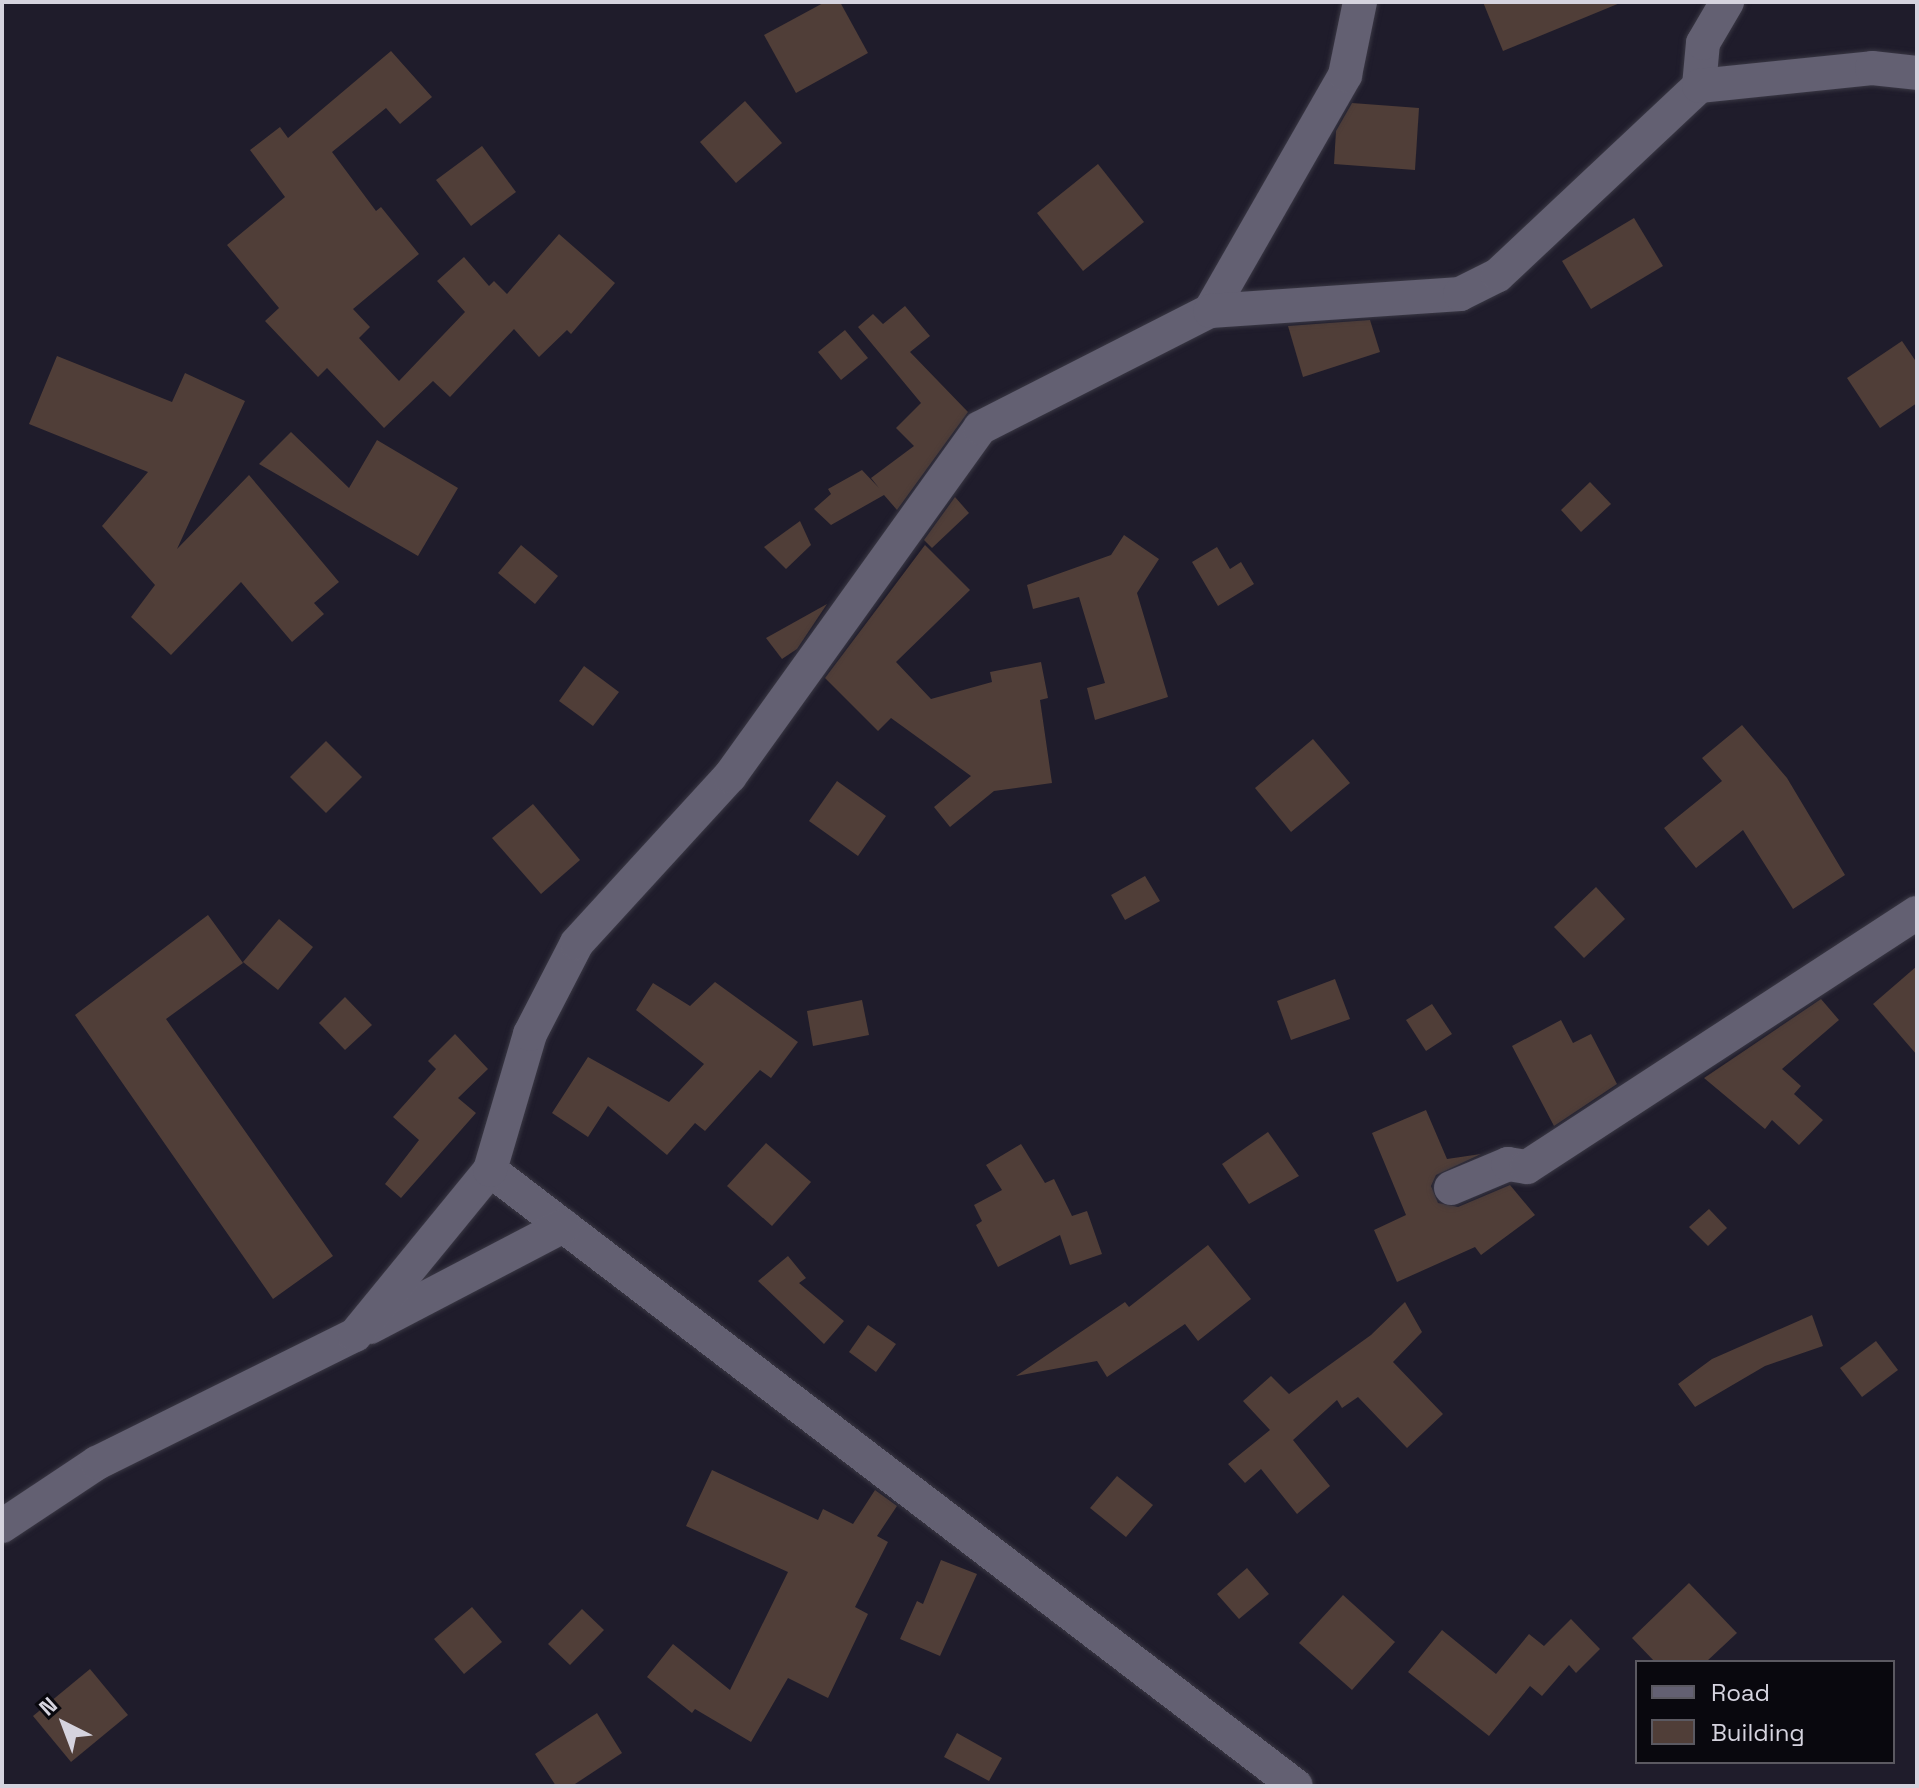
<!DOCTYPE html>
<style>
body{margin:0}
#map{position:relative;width:1919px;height:1788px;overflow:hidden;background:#1f1c2b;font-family:"Space Grotesk",sans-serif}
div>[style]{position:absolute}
.building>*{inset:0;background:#503e38}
.roads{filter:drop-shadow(0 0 2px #3a3844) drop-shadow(0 0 2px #3a3844)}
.minor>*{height:34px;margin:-17px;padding:0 17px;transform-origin:17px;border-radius:17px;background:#636072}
span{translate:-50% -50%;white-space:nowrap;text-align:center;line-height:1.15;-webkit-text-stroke:6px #09080e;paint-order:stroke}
.frame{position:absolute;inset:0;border:4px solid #d5d3de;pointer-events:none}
.legend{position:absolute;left:1635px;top:1660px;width:260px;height:104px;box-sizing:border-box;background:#09080e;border:2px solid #5b5961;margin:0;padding:10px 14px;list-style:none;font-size:24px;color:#d5d3de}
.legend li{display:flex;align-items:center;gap:16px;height:40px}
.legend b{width:40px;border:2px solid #5b5961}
.north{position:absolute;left:24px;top:1684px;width:80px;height:80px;-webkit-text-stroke:6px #09080e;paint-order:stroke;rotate:318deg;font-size:22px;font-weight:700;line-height:32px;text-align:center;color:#d5d3de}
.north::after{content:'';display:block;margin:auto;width:28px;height:36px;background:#d5d3de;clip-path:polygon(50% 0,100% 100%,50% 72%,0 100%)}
</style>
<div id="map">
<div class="building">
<div style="clip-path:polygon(825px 2px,840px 2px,868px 53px,796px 93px,764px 35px)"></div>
<div style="clip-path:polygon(1483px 2px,1620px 2px,1620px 3px,1503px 51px)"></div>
<div style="clip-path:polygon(391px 51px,432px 97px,400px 124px,386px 108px,332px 152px,376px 211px,381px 207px,419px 254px,353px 309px,370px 327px,359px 338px,399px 381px,465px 312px,437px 281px,464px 257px,489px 286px,494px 281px,507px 294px,559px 234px,615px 283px,571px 334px,567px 330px,539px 357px,514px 329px,450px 397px,433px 381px,384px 428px,327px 368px,318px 377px,265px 321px,279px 308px,227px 245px,285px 197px,250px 150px,280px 127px,288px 138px)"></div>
<div style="clip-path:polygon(745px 101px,782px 143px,736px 183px,700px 142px)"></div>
<div style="clip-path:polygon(1352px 103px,1419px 108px,1415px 170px,1334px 164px,1336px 131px)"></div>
<div style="clip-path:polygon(482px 146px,516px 192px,471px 226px,436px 180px)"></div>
<div style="clip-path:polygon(1098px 164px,1144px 222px,1083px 271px,1037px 213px)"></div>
<div style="clip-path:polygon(1634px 218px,1663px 266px,1591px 309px,1562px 261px)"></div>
<div style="clip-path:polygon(905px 306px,930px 336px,910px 352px,968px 412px,897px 510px,884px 495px,831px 525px,814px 509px,831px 494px,828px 489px,862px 470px,879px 488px,871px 478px,914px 446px,896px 428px,921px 403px,858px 327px,873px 314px,883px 324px)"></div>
<div style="clip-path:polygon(1370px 320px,1380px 352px,1303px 377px,1288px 326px)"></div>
<div style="clip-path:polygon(845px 330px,868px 358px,841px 380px,818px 352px)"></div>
<div style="clip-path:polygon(1902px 341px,1917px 363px,1917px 403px,1880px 428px,1847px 378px)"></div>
<div style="clip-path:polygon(57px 356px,172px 402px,185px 373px,245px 401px,177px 549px,249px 475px,339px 582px,314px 603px,324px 614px,292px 642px,241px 582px,171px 655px,131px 617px,155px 585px,102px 526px,148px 472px,29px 424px)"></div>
<div style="clip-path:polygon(291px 432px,349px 488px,377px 440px,458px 488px,418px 556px,259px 464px)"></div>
<div style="clip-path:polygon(1590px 482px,1611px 504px,1581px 532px,1561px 510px)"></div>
<div style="clip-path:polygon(955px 497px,969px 513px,932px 548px,924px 540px)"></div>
<div style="clip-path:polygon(800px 521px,811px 545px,786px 569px,764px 547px)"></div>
<div style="clip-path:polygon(1124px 535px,1159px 559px,1137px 593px,1168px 697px,1095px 720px,1087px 688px,1105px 683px,1079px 597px,1033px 609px,1027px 585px,1111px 555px)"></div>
<div style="clip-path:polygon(521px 545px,558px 576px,535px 604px,498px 573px)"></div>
<div style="clip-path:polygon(925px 545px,970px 590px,896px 662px,931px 699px,992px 682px,990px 672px,1041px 662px,1048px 698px,1040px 700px,1052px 783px,994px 791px,950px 827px,934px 807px,971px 776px,891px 718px,878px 731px,825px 678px)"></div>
<div style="clip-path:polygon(1217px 547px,1230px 569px,1241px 562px,1254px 584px,1218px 606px,1192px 562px)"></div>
<div style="clip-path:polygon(827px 604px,797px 649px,782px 659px,766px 638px)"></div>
<div style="clip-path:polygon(584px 666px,619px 692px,593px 726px,559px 701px)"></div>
<div style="clip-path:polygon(1742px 725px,1787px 778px,1845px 875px,1793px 909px,1743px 830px,1696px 868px,1664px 828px,1722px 781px,1702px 758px)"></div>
<div style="clip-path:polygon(1313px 739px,1350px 783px,1291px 832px,1255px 788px)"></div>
<div style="clip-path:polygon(326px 741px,362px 777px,326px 813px,290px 777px)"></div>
<div style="clip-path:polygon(837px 781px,886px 816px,858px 856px,809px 821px)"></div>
<div style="clip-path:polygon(533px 804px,580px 860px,541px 894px,492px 838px)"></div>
<div style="clip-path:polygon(1145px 876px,1160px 901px,1125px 920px,1111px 895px)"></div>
<div style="clip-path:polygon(1596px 887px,1625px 919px,1584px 958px,1554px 927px)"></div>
<div style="clip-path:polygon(208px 915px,243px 963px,166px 1019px,333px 1256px,273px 1299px,75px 1015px)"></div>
<div style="clip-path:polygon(279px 919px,313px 947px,278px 990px,243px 962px)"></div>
<div style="clip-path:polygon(1917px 966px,1917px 1055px,1873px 1004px)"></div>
<div style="clip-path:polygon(1335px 979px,1350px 1019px,1291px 1040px,1277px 1001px)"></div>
<div style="clip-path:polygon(715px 982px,798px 1042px,771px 1078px,760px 1070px,705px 1131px,695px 1123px,667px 1155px,608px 1106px,588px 1137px,552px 1113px,588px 1057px,669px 1102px,704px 1064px,636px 1010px,653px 983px,690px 1006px)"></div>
<div style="clip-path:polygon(345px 997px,372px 1025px,345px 1050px,319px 1023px)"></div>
<div style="clip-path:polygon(1821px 999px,1839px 1020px,1782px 1069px,1801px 1086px,1794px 1094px,1823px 1120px,1799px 1145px,1772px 1120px,1765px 1129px,1704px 1078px)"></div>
<div style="clip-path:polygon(862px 1000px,869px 1035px,813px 1046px,807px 1011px)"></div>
<div style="clip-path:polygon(1432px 1004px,1452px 1034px,1426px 1051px,1406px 1020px)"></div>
<div style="clip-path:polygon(1561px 1020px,1573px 1043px,1591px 1034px,1617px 1084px,1554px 1126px,1512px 1046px)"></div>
<div style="clip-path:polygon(455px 1034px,488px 1069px,458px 1098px,476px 1113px,401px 1198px,385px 1184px,419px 1140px,393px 1117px,436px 1069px,428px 1061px)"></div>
<div style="clip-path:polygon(1426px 1110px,1447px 1159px,1481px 1154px,1436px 1175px,1431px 1186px,1438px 1203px,1458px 1207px,1510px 1185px,1535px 1215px,1481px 1255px,1475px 1247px,1397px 1282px,1374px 1230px,1406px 1215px,1372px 1133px)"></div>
<div style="clip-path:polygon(1268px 1132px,1299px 1176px,1249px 1204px,1222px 1164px)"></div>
<div style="clip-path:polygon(766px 1143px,811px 1182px,772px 1226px,727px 1186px)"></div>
<div style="clip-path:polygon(1021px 1144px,1045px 1183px,1054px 1179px,1072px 1216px,1087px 1211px,1102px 1254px,1070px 1265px,1060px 1235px,998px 1267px,976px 1225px,982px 1221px,974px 1205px,1002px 1190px,986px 1165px)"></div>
<div style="clip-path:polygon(1709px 1209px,1727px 1228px,1708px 1246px,1689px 1227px)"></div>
<div style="clip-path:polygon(1208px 1245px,1251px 1299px,1198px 1341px,1185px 1324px,1107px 1377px,1097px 1361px,1016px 1376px,1125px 1302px,1129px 1307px)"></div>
<div style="clip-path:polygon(788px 1256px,806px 1278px,799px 1283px,844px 1321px,824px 1344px,758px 1281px)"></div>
<div style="clip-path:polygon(1405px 1302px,1422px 1332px,1393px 1362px,1443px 1414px,1407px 1448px,1358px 1397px,1342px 1408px,1337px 1400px,1293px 1440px,1330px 1486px,1297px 1514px,1261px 1469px,1245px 1483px,1228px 1464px,1270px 1430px,1243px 1401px,1271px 1376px,1289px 1394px,1371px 1335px)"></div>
<div style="clip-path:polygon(1812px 1315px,1823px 1346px,1765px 1366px,1695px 1407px,1678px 1384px,1712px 1359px)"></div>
<div style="clip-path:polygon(868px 1325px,896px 1344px,876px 1372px,849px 1352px)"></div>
<div style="clip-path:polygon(1876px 1341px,1898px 1370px,1862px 1397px,1840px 1368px)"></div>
<div style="clip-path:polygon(712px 1470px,818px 1520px,823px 1509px,853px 1524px,875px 1490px,897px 1506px,877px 1536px,888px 1542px,855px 1607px,868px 1614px,828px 1698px,788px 1678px,751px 1742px,695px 1709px,692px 1713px,647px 1677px,673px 1644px,730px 1690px,788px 1572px,686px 1526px)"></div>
<div style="clip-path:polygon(1117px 1476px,1153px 1505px,1126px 1537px,1090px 1508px)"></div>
<div style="clip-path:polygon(941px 1560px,977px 1574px,940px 1656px,900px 1639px,917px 1601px,923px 1604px)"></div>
<div style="clip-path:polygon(1247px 1568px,1269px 1594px,1239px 1619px,1217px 1594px)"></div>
<div style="clip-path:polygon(1689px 1583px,1737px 1633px,1706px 1662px,1655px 1662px,1632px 1638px)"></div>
<div style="clip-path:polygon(1343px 1595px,1395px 1642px,1352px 1690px,1299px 1643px)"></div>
<div style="clip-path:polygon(472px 1607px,502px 1642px,464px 1674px,434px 1639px)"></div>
<div style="clip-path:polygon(582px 1609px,604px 1630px,570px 1665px,548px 1644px)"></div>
<div style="clip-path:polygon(1571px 1619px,1600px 1649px,1576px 1673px,1569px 1665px,1542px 1696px,1530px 1686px,1489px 1736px,1408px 1672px,1442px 1630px,1496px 1674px,1529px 1634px,1544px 1646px)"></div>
<div style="clip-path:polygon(90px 1669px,128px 1715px,71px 1762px,33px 1716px)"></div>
<div style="clip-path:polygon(597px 1713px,622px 1753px,572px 1786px,556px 1786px,535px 1754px)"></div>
<div style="clip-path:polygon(957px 1733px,1002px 1758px,989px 1781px,944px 1757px)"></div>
</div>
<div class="roads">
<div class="minor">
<div style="left:1699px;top:86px;width:43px;rotate:-84.7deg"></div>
<div style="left:1703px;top:43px;width:48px;rotate:-59.7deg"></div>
<div style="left:1210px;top:311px;width:272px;rotate:-60.2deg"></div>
<div style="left:1345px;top:75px;width:75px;rotate:-78.4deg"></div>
<div style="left:490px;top:1170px;width:1014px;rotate:37.39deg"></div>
<div style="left:1451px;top:1188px;width:62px;rotate:-22.8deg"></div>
<div style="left:1508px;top:1164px;width:19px;rotate:9deg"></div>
<div style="left:1527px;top:1167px;width:465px;rotate:-33.1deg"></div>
<div style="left:370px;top:1327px;width:218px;rotate:-27.6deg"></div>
<div style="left:2px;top:1526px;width:114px;rotate:-33.6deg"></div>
<div style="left:97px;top:1463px;width:288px;rotate:-26.4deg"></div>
<div style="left:355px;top:1335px;width:213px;rotate:-50.7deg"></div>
<div style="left:490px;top:1170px;width:142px;rotate:-73.6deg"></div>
<div style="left:530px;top:1034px;width:102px;rotate:-62.7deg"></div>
<div style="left:577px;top:943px;width:226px;rotate:-47.5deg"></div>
<div style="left:730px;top:776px;width:428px;rotate:-54.3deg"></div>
<div style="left:980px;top:428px;width:258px;rotate:-27deg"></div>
<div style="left:1210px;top:311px;width:251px;rotate:-3.9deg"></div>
<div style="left:1460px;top:294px;width:42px;rotate:-26.6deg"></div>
<div style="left:1498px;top:275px;width:276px;rotate:-43.2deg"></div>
<div style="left:1699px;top:86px;width:174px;rotate:-5.9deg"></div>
<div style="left:1872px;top:68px;width:45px;rotate:6.3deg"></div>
</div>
</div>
<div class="frame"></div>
<ul class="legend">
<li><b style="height:10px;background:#636072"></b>Road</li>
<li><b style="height:22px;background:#503e38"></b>Building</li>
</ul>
<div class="north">N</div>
</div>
